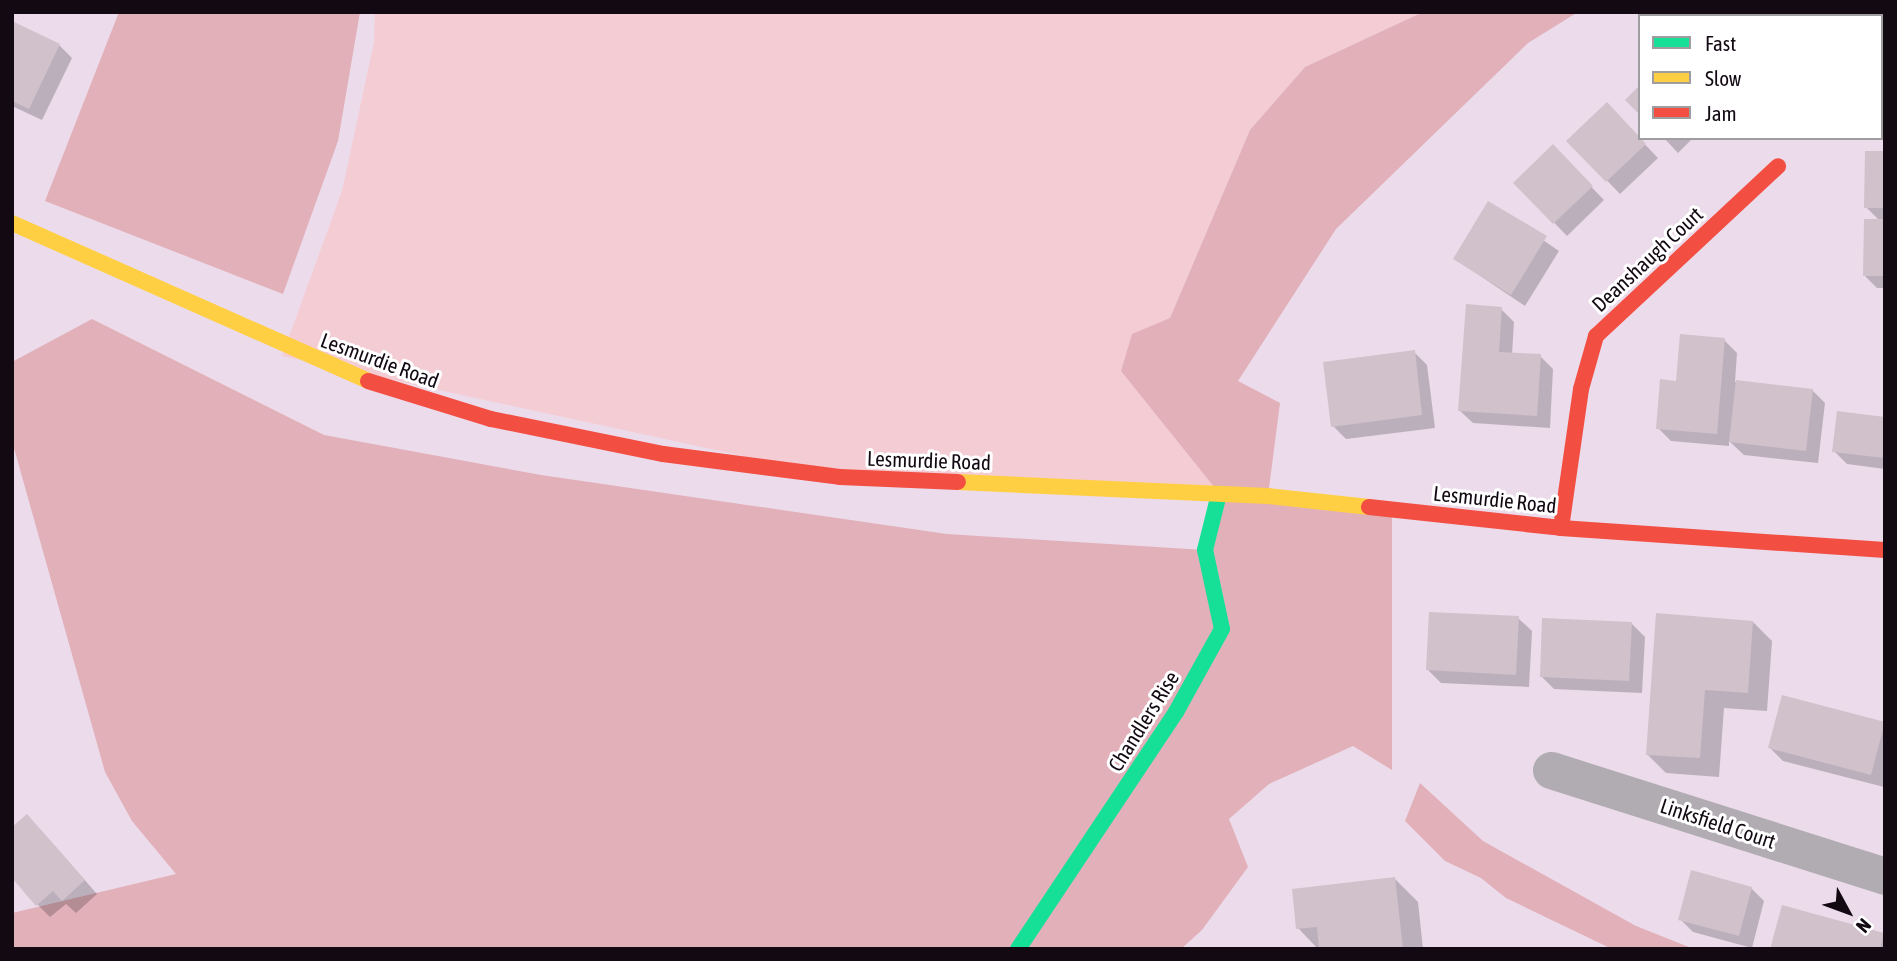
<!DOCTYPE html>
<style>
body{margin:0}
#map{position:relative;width:1897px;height:961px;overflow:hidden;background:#ecdbeb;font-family:"Asap Condensed",sans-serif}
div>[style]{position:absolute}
.green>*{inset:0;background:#f4cdd4}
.forest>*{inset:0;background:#e2b0b9}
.shadow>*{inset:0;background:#0003}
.building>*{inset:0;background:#d0c1cb}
.street>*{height:37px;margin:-18.5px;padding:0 18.5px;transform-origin:18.5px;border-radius:18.5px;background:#b0acb2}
.fast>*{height:16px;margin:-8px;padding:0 8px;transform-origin:8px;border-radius:8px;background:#16e098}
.slow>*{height:16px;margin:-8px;padding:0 8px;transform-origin:8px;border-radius:8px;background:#ffcf43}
.jam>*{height:16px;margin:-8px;padding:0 8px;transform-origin:8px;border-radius:8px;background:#f24e42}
span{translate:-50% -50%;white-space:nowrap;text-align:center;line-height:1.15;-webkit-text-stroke:6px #fff;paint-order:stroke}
.street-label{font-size:21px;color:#120912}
.frame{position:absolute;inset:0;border:14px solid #120912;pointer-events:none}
.legend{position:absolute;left:1638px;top:14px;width:245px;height:126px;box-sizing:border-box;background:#fff;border:2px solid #a09da0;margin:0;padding:9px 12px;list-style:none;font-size:21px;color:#120912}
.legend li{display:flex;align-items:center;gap:14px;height:35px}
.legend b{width:35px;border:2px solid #a09da0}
.north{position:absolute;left:1813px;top:877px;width:70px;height:70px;-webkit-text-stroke:5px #fff;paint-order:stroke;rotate:131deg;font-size:19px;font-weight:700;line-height:28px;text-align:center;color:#120912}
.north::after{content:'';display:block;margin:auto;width:24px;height:32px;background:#120912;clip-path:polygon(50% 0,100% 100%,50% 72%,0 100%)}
</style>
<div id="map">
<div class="green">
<div style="clip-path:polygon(375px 12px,1423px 12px,1305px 67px,1250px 130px,1170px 318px,1219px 494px,840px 477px,282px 356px,342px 191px,374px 42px)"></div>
</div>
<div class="forest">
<div style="clip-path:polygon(119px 12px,360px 12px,338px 141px,283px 294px,45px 201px)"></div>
<div style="clip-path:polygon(1423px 12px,1578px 12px,1528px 43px,1336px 229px,1238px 381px,1280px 403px,1268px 496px,1392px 509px,1392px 770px,1353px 746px,1269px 784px,1229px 819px,1248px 867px,1202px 930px,1181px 949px,12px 949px,12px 913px,176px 874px,132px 821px,105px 772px,12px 441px,12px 362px,92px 319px,324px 435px,541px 475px,947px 534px,1205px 550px,1219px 493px,1121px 371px,1132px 334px,1170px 318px,1250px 130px,1305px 67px)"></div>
<div style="clip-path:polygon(1420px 783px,1483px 841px,1636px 926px,1694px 949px,1612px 949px,1506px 898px,1481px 878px,1445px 861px,1405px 821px)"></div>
</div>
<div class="shadow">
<div style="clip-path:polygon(1711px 12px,1720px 12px,1724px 16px,1707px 16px)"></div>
<div style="clip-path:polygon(1768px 12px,1859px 12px,1859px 16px,1769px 16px)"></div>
<div style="clip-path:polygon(1885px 12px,1885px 28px,1881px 28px,1881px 16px)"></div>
<div style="clip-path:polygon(12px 23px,59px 45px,72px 58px,42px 120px,12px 106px)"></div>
<div style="clip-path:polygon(1607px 105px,1658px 158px,1620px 194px,1569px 141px)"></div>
<div style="clip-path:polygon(1664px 138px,1693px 138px,1678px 153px)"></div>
<div style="clip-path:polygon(1553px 147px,1604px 200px,1567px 236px,1516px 183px)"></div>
<div style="clip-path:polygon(1885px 153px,1885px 288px,1877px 288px,1864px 275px,1880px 221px,1866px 207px)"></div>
<div style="clip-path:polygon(1489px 203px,1559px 251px,1525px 306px,1455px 259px)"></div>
<div style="clip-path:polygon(1501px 309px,1514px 322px,1512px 355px,1540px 356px,1553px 369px,1550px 428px,1473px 423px,1459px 410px)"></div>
<div style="clip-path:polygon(1724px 340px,1737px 353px,1735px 382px,1812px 390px,1825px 403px,1818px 463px,1744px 455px,1729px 441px,1729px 446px,1671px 441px,1658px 428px,1678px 383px)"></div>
<div style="clip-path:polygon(1414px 352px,1427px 365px,1435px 428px,1346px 439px,1333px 426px)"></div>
<div style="clip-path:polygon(1885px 418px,1885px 469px,1847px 464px,1834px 451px)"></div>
<div style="clip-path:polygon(1518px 618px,1532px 631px,1529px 687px,1441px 683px,1428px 670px)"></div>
<div style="clip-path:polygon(1753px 622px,1772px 641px,1767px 711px,1724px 708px,1719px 777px,1666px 773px,1647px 754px)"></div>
<div style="clip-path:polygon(1632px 624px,1645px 637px,1642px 693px,1554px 689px,1541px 676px)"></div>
<div style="clip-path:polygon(1884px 724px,1884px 787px,1783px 761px,1770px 748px)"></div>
<div style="clip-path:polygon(40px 829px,97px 894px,76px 913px,66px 904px,50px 917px,37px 904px)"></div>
<div style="clip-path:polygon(1395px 879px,1418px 902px,1423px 949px,1318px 949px,1298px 928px)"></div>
<div style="clip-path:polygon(1751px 888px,1764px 901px,1752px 948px,1693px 932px,1680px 919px)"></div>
<div style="clip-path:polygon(1883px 934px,1885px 949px,1772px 949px)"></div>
</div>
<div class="building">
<div style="clip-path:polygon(1767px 12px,1847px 12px,1847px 16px,1767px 16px)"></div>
<div style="clip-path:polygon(1862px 12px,1885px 12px,1885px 16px,1862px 16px)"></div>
<div style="clip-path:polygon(12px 21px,60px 44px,29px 109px,12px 101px)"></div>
<div style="clip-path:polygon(1640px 85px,1640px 115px,1625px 100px)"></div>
<div style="clip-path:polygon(1607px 102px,1646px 144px,1606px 182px,1566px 141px)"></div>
<div style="clip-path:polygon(1553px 144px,1593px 186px,1553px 224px,1513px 183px)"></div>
<div style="clip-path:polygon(1865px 151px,1885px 151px,1885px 208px,1864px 208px)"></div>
<div style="clip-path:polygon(1488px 201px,1547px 236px,1511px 295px,1453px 259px)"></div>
<div style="clip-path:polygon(1864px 219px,1885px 219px,1885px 276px,1863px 276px)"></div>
<div style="clip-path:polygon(1466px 304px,1502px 307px,1499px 352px,1541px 354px,1537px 416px,1458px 411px)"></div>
<div style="clip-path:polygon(1680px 334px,1725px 338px,1717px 434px,1656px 429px,1660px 379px,1676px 381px)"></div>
<div style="clip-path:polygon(1415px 350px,1422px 415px,1331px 427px,1323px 362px)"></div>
<div style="clip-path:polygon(1736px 380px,1813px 389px,1806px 451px,1729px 442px)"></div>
<div style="clip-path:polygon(1837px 411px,1885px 417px,1885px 458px,1832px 452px)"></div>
<div style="clip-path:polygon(1429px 612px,1519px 616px,1516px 675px,1426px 670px)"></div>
<div style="clip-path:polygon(1656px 613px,1753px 621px,1748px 693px,1705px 690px,1700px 758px,1646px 755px)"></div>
<div style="clip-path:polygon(1542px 618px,1632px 622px,1629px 681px,1540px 677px)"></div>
<div style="clip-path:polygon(1782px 695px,1885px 722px,1871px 775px,1768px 748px)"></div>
<div style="clip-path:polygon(27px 814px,85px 880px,62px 901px,53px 891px,36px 906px,12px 878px,12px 827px)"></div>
<div style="clip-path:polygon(1691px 870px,1752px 887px,1739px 936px,1678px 920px)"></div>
<div style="clip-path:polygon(1395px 877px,1403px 949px,1319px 949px,1317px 927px,1296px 929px,1292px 889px)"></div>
<div style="clip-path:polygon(1782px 905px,1884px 933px,1880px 949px,1770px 949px)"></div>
</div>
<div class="street">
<div style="left:1551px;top:770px;width:350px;rotate:17.6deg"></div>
</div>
<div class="fast">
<div style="left:1018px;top:949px;width:285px;rotate:-56.3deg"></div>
<div style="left:1176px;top:712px;width:95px;rotate:-61deg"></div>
<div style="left:1222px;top:629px;width:81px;rotate:-102.1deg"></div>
<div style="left:1205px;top:550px;width:58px;rotate:-76deg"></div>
</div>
<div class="slow">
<div style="left:12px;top:223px;width:389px;rotate:23.9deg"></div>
<div style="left:958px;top:482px;width:310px;rotate:2.6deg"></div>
<div style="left:1268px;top:496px;width:102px;rotate:6.2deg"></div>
</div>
<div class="jam">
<div style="left:368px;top:381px;width:129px;rotate:17.2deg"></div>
<div style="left:491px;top:419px;width:176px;rotate:11.5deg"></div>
<div style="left:663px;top:454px;width:178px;rotate:7.4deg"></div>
<div style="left:840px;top:477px;width:118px;rotate:2.4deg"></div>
<div style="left:1369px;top:507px;width:193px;rotate:6.2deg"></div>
<div style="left:1561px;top:528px;width:325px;rotate:3.9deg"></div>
<div style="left:1561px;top:528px;width:140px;rotate:-81.8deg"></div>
<div style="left:1581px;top:389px;width:55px;rotate:-74.2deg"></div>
<div style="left:1596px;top:336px;width:249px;rotate:-43deg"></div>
</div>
<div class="street-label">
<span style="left:1647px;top:259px;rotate:-43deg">Deanshaugh Court</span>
<span style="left:380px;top:360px;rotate:20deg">Lesmurdie Road</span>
<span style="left:929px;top:460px;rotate:2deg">Lesmurdie Road</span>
<span style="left:1495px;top:499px;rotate:6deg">Lesmurdie Road</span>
<span style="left:1143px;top:721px;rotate:-58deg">Chandlers Rise</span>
<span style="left:1718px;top:823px;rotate:18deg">Linksfield Court</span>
</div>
<div class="frame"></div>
<ul class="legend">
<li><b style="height:9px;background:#16e098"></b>Fast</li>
<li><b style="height:9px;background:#ffcf43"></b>Slow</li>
<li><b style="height:9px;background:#f24e42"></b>Jam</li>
</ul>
<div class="north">N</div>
</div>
